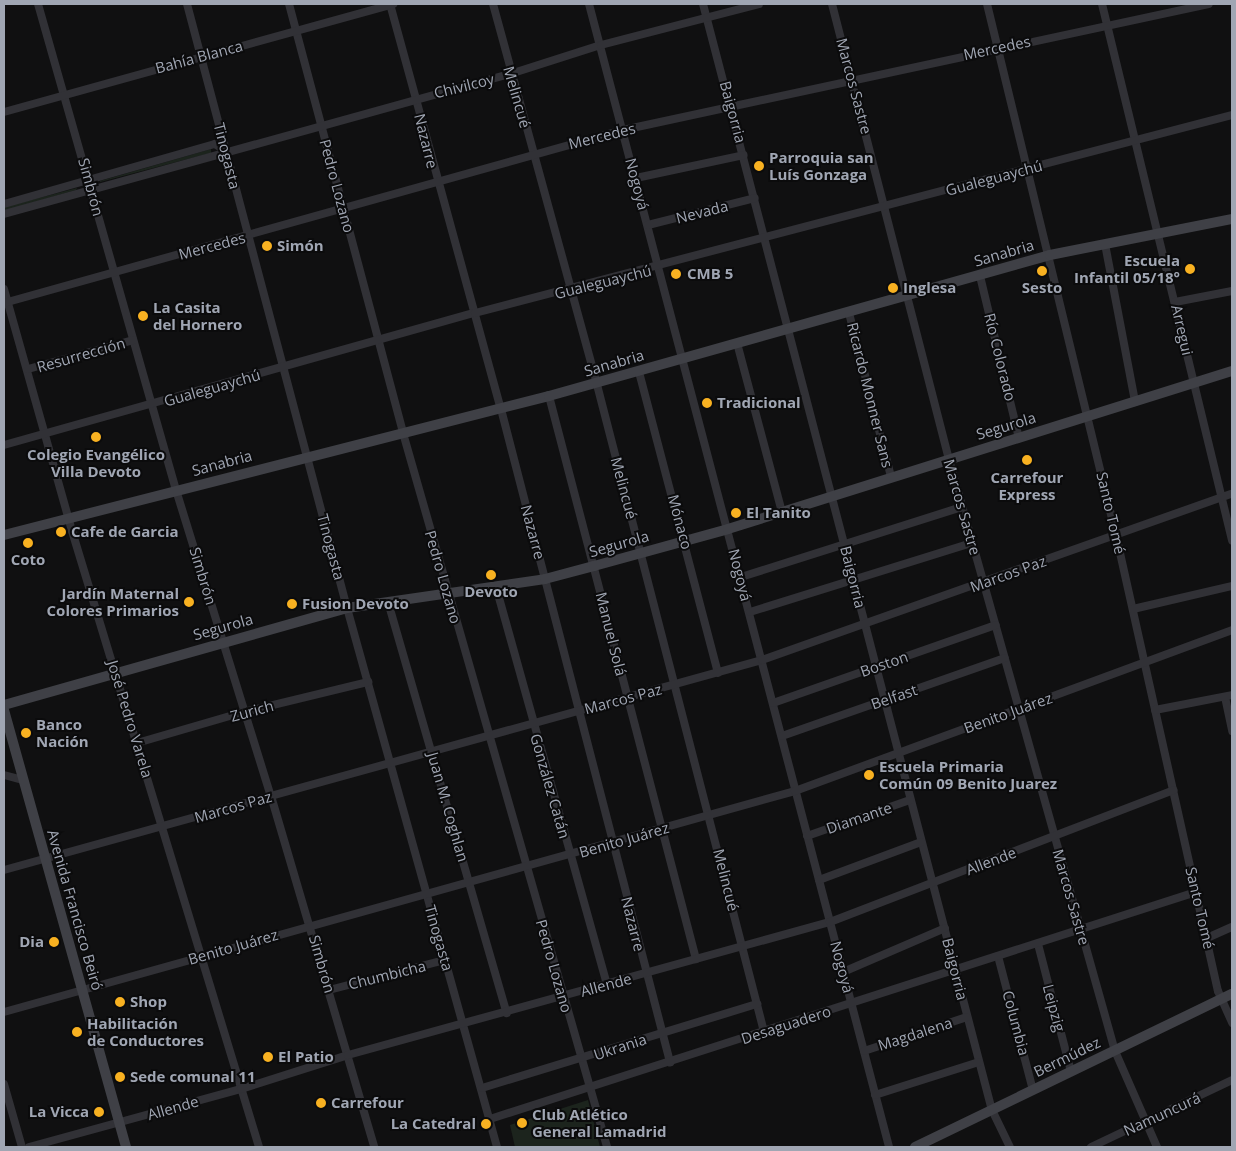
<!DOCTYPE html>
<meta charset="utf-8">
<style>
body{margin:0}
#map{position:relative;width:1236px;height:1151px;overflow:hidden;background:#101011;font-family:"Open Sans",sans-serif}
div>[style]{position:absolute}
.green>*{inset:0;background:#1c241d}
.street>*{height:8px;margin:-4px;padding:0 4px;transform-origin:4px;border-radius:4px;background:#313136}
.secondary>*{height:10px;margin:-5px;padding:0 5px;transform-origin:5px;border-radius:5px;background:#3f4046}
.dots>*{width:14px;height:14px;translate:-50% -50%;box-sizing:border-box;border:2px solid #0b0b0c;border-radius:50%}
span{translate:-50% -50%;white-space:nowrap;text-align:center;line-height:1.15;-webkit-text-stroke:4px #0b0b0c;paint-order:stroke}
.street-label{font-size:15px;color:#a0a6b3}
.poi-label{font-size:15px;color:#a0a6b3;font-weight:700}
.left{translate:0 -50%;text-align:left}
.right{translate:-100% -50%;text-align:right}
.frame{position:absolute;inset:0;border:5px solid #a0a6b3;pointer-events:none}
</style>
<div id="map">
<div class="green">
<div style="clip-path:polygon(211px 149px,211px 153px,100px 182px,100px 181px)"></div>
<div style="clip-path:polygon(77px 188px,76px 190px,4px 211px,4px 207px)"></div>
<div style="clip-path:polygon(588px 1100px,600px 1147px,515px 1147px,510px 1125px)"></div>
</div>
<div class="street">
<div style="left:38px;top:4px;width:505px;rotate:74.15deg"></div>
<div style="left:176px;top:490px;width:320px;rotate:72.8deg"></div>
<div style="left:271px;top:796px;width:366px;rotate:73.6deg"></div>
<div style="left:187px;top:4px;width:625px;rotate:75.16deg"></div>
<div style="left:347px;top:608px;width:559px;rotate:74.45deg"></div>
<div style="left:289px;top:4px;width:444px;rotate:75.1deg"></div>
<div style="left:403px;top:433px;width:743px;rotate:74.05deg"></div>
<div style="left:390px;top:4px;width:420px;rotate:74.7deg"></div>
<div style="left:501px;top:409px;width:675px;rotate:75.49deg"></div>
<div style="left:493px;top:4px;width:383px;rotate:74.7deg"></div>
<div style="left:594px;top:373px;width:681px;rotate:75.53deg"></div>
<div style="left:589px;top:4px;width:1182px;rotate:75.29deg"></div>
<div style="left:703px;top:4px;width:1143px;rotate:75.36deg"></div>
<div style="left:992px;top:1110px;width:41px;rotate:64.1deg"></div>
<div style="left:832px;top:4px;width:474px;rotate:75.6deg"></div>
<div style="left:950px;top:463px;width:611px;rotate:74.33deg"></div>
<div style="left:1115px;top:1051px;width:105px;rotate:66.4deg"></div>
<div style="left:987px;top:4px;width:546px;rotate:76.35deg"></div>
<div style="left:1116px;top:535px;width:467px;rotate:77.4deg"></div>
<div style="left:1218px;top:991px;width:35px;rotate:66deg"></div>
<div style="left:1102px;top:4px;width:552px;rotate:76.37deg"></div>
<div style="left:4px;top:112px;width:404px;rotate:-15.5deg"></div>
<div style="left:636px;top:178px;width:110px;rotate:-12deg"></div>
<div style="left:4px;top:204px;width:219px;rotate:-15.9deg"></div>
<div style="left:215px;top:144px;width:13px;rotate:32deg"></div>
<div style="left:4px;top:214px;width:525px;rotate:-15.47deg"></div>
<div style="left:510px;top:74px;width:96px;rotate:-17.7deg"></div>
<div style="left:601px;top:45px;width:163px;rotate:-14.5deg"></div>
<div style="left:648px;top:225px;width:110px;rotate:-14.2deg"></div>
<div style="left:1105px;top:244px;width:161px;rotate:79.2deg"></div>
<div style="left:980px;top:276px;width:167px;rotate:76.5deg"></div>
<div style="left:4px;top:289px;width:251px;rotate:74.3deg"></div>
<div style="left:72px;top:531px;width:644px;rotate:73.11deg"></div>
<div style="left:1175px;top:302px;width:58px;rotate:-10.9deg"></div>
<div style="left:4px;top:303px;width:643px;rotate:-15.61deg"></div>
<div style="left:623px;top:130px;width:599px;rotate:-12.13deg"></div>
<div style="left:849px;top:313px;width:169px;rotate:75.6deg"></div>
<div style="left:737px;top:343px;width:175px;rotate:75.1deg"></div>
<div style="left:28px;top:369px;width:109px;rotate:-15.4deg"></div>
<div style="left:639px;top:372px;width:311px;rotate:75.3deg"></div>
<div style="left:549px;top:396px;width:582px;rotate:75.37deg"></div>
<div style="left:4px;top:445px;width:489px;rotate:-15.7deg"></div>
<div style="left:475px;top:313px;width:782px;rotate:-14.66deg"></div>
<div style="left:741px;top:577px;width:232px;rotate:-17.6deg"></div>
<div style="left:496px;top:587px;width:413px;rotate:74.4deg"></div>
<div style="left:388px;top:602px;width:428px;rotate:73.9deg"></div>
<div style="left:1133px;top:609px;width:102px;rotate:-13.1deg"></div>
<div style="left:750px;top:612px;width:232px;rotate:-17.3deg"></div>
<div style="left:1225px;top:697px;width:35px;rotate:78deg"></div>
<div style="left:773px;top:703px;width:236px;rotate:-19.3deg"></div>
<div style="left:1155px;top:710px;width:78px;rotate:-11deg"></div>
<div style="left:782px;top:736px;width:236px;rotate:-19.3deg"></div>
<div style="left:137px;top:743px;width:111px;rotate:-16.2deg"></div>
<div style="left:244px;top:712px;width:128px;rotate:-13.6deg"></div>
<div style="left:4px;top:775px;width:20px;rotate:15deg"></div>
<div style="left:807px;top:836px;width:109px;rotate:-19.3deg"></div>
<div style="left:4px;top:870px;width:787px;rotate:-15.49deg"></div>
<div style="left:762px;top:660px;width:498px;rotate:-19.5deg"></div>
<div style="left:819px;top:880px;width:109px;rotate:-20.4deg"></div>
<div style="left:1207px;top:938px;width:27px;rotate:-24deg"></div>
<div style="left:1038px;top:944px;width:132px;rotate:75.5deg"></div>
<div style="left:998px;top:956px;width:138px;rotate:75.4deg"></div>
<div style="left:843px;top:972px;width:111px;rotate:-23.3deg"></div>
<div style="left:329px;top:990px;width:120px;rotate:-14.5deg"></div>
<div style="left:4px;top:1012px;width:821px;rotate:-15.61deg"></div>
<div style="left:795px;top:791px;width:466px;rotate:-20.2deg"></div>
<div style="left:864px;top:1051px;width:108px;rotate:-18.3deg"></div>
<div style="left:4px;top:1084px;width:66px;rotate:74.1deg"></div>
<div style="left:482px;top:1088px;width:288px;rotate:-17deg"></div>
<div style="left:875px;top:1095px;width:109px;rotate:-17.6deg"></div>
<div style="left:490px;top:1119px;width:742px;rotate:-17.82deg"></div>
<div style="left:29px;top:1147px;width:220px;rotate:-15.3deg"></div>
<div style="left:241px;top:1089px;width:112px;rotate:-17.6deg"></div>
<div style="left:348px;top:1055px;width:500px;rotate:-15.43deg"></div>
<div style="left:830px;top:922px;width:368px;rotate:-21deg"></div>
<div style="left:1091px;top:1147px;width:156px;rotate:-25.4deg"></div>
</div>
<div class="secondary">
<div style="left:4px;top:535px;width:562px;rotate:-14.31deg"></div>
<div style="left:549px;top:396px;width:520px;rotate:-15.72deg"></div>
<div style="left:1050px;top:255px;width:186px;rotate:-11.2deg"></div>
<div style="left:4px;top:705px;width:356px;rotate:-15.8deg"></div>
<div style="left:347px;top:608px;width:200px;rotate:-8.3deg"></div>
<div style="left:545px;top:579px;width:51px;rotate:-14.9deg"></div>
<div style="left:594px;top:566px;width:139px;rotate:-15.4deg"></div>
<div style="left:728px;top:529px;width:528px;rotate:-17.41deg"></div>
<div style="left:4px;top:710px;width:454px;rotate:74.4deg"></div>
<div style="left:915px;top:1147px;width:352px;rotate:-25.8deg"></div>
</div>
<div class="dots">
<div style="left:759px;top:166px;background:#f8b121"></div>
<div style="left:267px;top:246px;background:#f8b121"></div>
<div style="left:1190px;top:269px;background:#f8b121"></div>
<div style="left:1042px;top:271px;background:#f8b121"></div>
<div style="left:676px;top:274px;background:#f8b121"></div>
<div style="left:893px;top:288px;background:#f8b121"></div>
<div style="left:143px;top:316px;background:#f8b121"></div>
<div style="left:707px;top:403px;background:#f8b121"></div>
<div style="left:96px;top:437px;background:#f8b121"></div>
<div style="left:1027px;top:460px;background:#f8b121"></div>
<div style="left:736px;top:513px;background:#f8b121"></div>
<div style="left:61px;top:532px;background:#f8b121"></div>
<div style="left:28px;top:543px;background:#f8b121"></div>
<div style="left:491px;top:575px;background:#f8b121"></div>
<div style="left:189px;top:602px;background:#f8b121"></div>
<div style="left:292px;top:604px;background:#f8b121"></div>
<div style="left:26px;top:733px;background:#f8b121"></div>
<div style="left:869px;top:775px;background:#f8b121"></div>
<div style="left:54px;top:942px;background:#f8b121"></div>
<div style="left:120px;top:1002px;background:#f8b121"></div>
<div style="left:77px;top:1032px;background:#f8b121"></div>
<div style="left:268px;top:1057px;background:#f8b121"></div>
<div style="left:120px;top:1077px;background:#f8b121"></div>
<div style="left:321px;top:1103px;background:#f8b121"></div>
<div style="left:99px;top:1112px;background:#f8b121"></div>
<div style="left:522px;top:1123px;background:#f8b121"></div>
<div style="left:486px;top:1124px;background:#f8b121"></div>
</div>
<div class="street-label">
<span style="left:997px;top:48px;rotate:-12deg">Mercedes</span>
<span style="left:199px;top:57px;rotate:-15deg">Bahía Blanca</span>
<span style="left:464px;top:86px;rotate:-14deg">Chivilcoy</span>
<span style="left:854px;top:86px;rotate:75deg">Marcos Sastre</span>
<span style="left:517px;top:97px;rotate:74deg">Melincué</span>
<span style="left:733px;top:112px;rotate:75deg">Baigorria</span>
<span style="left:602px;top:136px;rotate:-14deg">Mercedes</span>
<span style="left:426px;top:141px;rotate:76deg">Nazarre</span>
<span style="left:227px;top:156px;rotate:76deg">Tinogasta</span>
<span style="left:994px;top:178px;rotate:-15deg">Gualeguaychú</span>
<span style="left:637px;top:184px;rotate:75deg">Nogoyá</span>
<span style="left:337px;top:186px;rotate:75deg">Pedro Lozano</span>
<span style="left:91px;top:187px;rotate:75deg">Simbrón</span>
<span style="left:702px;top:212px;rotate:-14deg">Nevada</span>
<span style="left:212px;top:246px;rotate:-15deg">Mercedes</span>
<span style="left:1004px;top:253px;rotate:-16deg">Sanabria</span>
<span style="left:603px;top:282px;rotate:-14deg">Gualeguaychú</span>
<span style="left:1182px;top:330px;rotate:77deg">Arregui</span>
<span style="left:81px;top:355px;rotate:-16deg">Resurrección</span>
<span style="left:1000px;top:357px;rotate:76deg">Río Colorado</span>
<span style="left:614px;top:363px;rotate:-16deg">Sanabria</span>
<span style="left:212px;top:388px;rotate:-16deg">Gualeguaychú</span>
<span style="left:870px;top:395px;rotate:76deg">Ricardo Monner Sans</span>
<span style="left:1006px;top:426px;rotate:-17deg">Segurola</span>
<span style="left:222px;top:463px;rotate:-15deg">Sanabria</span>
<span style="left:624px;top:488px;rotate:75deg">Melincué</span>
<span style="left:962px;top:507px;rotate:74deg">Marcos Sastre</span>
<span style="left:1111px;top:513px;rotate:77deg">Santo Tomé</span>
<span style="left:680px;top:522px;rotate:75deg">Mónaco</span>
<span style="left:533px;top:532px;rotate:75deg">Nazarre</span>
<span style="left:619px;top:544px;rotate:-16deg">Segurola</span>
<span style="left:331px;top:547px;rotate:75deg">Tinogasta</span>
<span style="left:1008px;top:574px;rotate:-20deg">Marcos Paz</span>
<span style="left:740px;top:575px;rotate:76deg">Nogoyá</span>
<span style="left:203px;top:576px;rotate:73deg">Simbrón</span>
<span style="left:443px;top:577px;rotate:74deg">Pedro Lozano</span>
<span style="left:853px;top:577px;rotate:76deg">Baigorria</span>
<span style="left:223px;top:627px;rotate:-16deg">Segurola</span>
<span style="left:611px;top:634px;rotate:76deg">Manuel Solá</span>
<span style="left:884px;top:664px;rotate:-19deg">Boston</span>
<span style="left:894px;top:697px;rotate:-19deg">Belfast</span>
<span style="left:623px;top:699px;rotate:-15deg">Marcos Paz</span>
<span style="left:252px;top:711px;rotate:-15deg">Zurich</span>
<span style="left:1008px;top:713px;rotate:-20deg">Benito Juárez</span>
<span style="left:130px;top:719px;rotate:73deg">José Pedro Varela</span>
<span style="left:550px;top:786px;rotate:74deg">González Catán</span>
<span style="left:233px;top:807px;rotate:-16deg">Marcos Paz</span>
<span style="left:448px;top:807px;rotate:74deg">Juan M. Coghlan</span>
<span style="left:859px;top:818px;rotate:-19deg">Diamante</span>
<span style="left:624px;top:840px;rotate:-16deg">Benito Juárez</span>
<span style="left:991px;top:861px;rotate:-21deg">Allende</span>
<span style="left:726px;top:880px;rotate:76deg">Melincué</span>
<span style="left:1071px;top:897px;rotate:74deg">Marcos Sastre</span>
<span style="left:1200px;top:908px;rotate:77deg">Santo Tomé</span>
<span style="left:75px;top:910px;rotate:74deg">Avenida Francisco Beiró</span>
<span style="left:633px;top:924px;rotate:76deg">Nazarre</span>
<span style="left:439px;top:938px;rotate:74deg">Tinogasta</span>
<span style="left:233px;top:947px;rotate:-16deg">Benito Juárez</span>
<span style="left:322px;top:964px;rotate:74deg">Simbrón</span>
<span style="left:554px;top:966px;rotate:74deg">Pedro Lozano</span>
<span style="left:842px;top:967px;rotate:75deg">Nogoyá</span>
<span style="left:955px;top:969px;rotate:76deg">Baigorria</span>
<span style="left:387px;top:975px;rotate:-14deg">Chumbicha</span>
<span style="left:606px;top:985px;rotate:-15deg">Allende</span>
<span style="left:1054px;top:1008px;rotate:75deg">Leipzig</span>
<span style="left:1016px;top:1023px;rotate:75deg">Columbia</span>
<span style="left:786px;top:1025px;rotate:-18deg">Desaguadero</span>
<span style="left:915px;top:1034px;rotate:-18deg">Magdalena</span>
<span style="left:620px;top:1047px;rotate:-18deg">Ukrania</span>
<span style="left:1067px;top:1057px;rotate:-26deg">Bermúdez</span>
<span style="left:173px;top:1108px;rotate:-16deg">Allende</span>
<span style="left:1162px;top:1114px;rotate:-25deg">Namuncurá</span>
</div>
<div class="poi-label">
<span class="left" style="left:769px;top:166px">Parroquia san<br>Luís Gonzaga</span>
<span class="left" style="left:277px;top:246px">Simón</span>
<span class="right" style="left:1180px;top:269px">Escuela<br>Infantil 05/18°</span>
<span class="left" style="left:687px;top:274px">CMB 5</span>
<span class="left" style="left:903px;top:288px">Inglesa</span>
<span style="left:1042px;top:288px">Sesto</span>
<span class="left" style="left:153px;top:316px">La Casita<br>del Hornero</span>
<span class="left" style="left:717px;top:403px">Tradicional</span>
<span style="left:96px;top:463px">Colegio Evangélico<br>Villa Devoto</span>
<span style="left:1027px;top:486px">Carrefour<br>Express</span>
<span class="left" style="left:746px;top:513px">El Tanito</span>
<span class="left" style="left:71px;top:532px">Cafe de Garcia</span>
<span style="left:28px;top:560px">Coto</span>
<span style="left:491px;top:592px">Devoto</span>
<span class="right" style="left:179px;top:602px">Jardín Maternal<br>Colores Primarios</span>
<span class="left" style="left:302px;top:604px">Fusion Devoto</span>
<span class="left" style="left:36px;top:733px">Banco<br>Nación</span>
<span class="left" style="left:879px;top:775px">Escuela Primaria<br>Común 09 Benito Juarez</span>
<span class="right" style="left:44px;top:942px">Dia</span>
<span class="left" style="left:130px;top:1002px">Shop</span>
<span class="left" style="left:87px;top:1032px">Habilitación<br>de Conductores</span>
<span class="left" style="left:278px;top:1057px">El Patio</span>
<span class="left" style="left:130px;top:1077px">Sede comunal 11</span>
<span class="left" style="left:331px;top:1103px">Carrefour</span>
<span class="right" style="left:89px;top:1112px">La Vicca</span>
<span class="left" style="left:532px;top:1123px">Club Atlético<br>General Lamadrid</span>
<span class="right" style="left:476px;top:1124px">La Catedral</span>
</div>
<div class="frame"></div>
</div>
